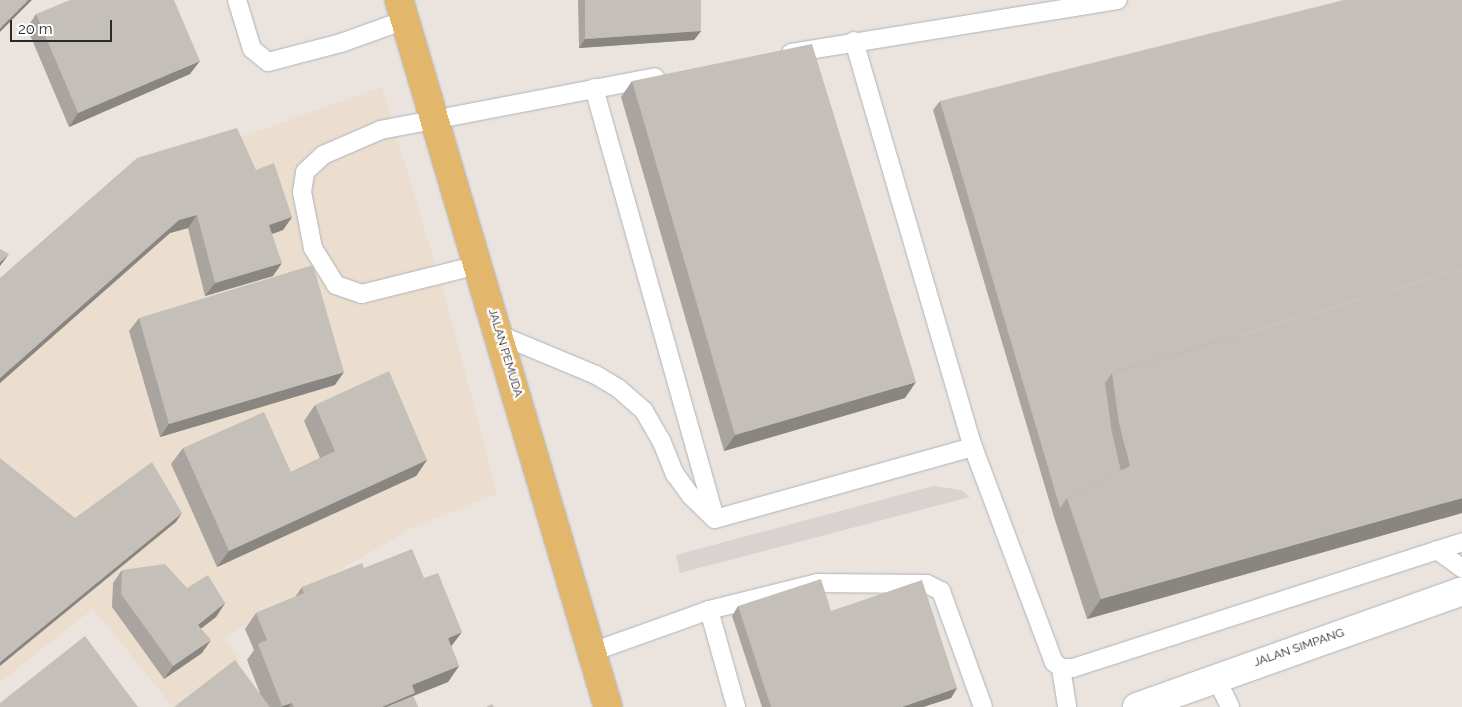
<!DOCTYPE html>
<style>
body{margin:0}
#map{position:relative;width:1462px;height:707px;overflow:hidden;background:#ebe4de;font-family:Raleway,sans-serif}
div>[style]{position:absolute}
.education>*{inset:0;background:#ebdecf}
.plaza>*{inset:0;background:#d8d3d0}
.roads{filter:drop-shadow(0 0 1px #aeb2ba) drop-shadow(0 0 1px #aeb2ba)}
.service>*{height:18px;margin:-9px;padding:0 9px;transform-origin:9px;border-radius:9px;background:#fff}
.minor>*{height:28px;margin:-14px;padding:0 14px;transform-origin:14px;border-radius:14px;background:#fff}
.primary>*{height:28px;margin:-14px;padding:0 14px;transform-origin:14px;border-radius:14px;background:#e3b76b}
.wall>*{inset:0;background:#a9a49f}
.shaded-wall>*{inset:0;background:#898682}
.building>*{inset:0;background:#c4bfb9}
span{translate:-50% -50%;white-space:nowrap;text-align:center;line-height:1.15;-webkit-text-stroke:4.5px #fff;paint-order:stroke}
.street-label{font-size:12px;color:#2a2a2a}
.scale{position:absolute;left:10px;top:20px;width:102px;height:22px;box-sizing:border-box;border:2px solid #2a2a2a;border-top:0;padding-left:6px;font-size:15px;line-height:18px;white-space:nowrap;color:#2a2a2a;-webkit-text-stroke:4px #fff;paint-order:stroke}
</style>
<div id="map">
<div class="education">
<div style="clip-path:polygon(382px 87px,450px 314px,497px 494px,412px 528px,225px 637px,240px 661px,179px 707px,173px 707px,93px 609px,0 682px,0 289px,133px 175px)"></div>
</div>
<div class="plaza">
<div style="clip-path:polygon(933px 486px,961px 490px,970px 497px,680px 573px,676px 555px)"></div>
</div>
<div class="roads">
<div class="service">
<div style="left:237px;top:0;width:51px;rotate:73deg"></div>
<div style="left:252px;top:49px;width:21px;rotate:39deg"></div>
<div style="left:268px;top:62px;width:75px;rotate:-14.6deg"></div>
<div style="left:341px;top:43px;width:68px;rotate:-19.8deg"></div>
<div style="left:854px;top:41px;width:423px;rotate:73.7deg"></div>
<div style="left:791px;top:53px;width:331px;rotate:-9.2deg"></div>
<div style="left:594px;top:88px;width:447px;rotate:74.3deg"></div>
<div style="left:478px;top:265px;width:120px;rotate:166deg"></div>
<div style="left:362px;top:294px;width:28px;rotate:-161deg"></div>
<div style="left:336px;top:285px;width:44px;rotate:-121.9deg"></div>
<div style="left:313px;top:248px;width:57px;rotate:-101.1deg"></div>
<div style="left:302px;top:192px;width:20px;rotate:-81deg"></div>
<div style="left:305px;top:172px;width:25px;rotate:-43deg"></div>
<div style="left:323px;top:155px;width:63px;rotate:-23.3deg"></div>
<div style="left:381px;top:130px;width:279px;rotate:-10.9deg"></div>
<div style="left:500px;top:335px;width:104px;rotate:22.6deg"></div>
<div style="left:596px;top:375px;width:27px;rotate:31deg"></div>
<div style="left:619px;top:389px;width:33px;rotate:41deg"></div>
<div style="left:644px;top:411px;width:34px;rotate:60deg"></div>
<div style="left:661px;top:440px;width:37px;rotate:68deg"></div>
<div style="left:675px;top:474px;width:27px;rotate:54deg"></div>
<div style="left:691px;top:496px;width:33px;rotate:44deg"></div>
<div style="left:715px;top:519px;width:268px;rotate:-15.6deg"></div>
<div style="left:973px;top:447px;width:230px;rotate:69.4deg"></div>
<div style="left:1054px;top:662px;width:9px;rotate:41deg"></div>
<div style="left:1061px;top:668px;width:12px"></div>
<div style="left:1073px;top:668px;width:409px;rotate:-17.9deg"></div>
<div style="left:1437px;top:550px;width:31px;rotate:36deg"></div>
<div style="left:709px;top:610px;width:101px;rotate:74.4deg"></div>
<div style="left:592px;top:652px;width:124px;rotate:-19.7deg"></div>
<div style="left:709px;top:610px;width:111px;rotate:-14deg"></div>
<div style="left:817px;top:583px;width:110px;rotate:0.5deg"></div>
<div style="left:927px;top:584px;width:16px;rotate:27deg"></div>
<div style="left:941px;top:591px;width:123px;rotate:70.1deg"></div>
<div style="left:1061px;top:668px;width:39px;rotate:81deg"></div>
<div style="left:1216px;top:678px;width:32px;rotate:64deg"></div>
</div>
<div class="minor">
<div style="left:1137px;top:707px;width:345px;rotate:-19.6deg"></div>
</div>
<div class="primary">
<div style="left:399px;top:0;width:737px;rotate:73.53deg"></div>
</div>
</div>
<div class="wall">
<div style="clip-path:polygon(578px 0,701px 0,701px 31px,694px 40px,579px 48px)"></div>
<div style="clip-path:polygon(36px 14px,190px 74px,69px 127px,27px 28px)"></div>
<div style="clip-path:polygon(632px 81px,905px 398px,724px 451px,621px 97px)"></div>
<div style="clip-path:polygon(940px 101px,1462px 513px,1087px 619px,1054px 517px,933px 110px)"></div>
<div style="clip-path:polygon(256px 170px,292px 217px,283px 230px,272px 234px,273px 276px,205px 296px,188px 228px,170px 233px,0 383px,0 278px)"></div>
<div style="clip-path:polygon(139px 318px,335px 385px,160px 437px,129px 331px)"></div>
<div style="clip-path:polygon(315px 405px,427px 460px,416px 476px,217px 567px,171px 464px,183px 448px,291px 472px,320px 458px,304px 421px)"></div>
<div style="clip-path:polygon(364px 568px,451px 646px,459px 666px,448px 682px,413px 696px,418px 707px,174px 707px,260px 693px,247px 660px,254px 650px,245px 629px,256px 613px,295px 597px,302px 587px)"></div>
<div style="clip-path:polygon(122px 570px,187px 588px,225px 603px,216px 617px,201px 628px,202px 653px,164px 679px,112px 607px,113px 583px)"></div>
<div style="clip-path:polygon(738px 606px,831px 611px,957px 688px,951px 698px,923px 707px,762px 707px,732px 616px)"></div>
</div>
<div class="shaded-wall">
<div style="clip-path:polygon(28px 0,32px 0,0 32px,0 28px)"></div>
<div style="clip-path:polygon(701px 31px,694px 40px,579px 48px,585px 39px)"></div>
<div style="clip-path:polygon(200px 61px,190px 74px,69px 127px,78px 113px)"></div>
<div style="clip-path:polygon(197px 215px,188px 228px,170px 233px,0 383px,0 378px,179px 220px)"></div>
<div style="clip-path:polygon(292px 217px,283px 230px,260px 238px,269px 225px)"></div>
<div style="clip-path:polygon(9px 254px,0 266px,0 262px)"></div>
<div style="clip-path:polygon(282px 263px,273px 276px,205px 296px,215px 283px)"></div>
<div style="clip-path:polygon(344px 372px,335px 385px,160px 437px,169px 424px)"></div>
<div style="clip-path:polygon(916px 382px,905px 398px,724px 451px,735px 435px)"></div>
<div style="clip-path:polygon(427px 460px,416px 476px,217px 567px,229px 551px)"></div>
<div style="clip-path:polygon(1462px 498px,1462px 513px,1087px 619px,1101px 599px)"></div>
<div style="clip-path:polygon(182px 513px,176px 522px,0 666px,0 662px)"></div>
<div style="clip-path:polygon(225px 603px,216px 617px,189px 638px,198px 625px)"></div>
<div style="clip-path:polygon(462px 632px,450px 648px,448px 638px)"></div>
<div style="clip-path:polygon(211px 640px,202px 653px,164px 679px,173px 666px)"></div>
<div style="clip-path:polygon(459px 666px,448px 682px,413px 696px,405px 707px,382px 707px,412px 685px)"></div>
<div style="clip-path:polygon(957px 688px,951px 698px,923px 707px,902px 707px)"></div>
<div style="clip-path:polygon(292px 703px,289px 707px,282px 707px,282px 706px)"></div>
</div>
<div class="building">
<div style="clip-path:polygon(0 0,28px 0,0 28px)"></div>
<div style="clip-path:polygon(70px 0,174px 0,200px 61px,78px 113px,36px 14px)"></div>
<div style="clip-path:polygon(585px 0,701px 0,701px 31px,585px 39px)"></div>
<div style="clip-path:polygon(1344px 0,1462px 0,1462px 269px,1112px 373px,1105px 383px,1112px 433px,1121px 471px,1067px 498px,1060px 508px,940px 101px)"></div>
<div style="clip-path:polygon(812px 44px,916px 382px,735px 435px,632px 81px)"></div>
<div style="clip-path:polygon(237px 128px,256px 170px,274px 163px,292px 217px,269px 225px,282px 263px,215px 283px,197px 215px,179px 220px,0 378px,0 278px,137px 158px)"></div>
<div style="clip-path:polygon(0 249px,9px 254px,0 262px)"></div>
<div style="clip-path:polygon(313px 265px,344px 372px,169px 424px,139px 318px)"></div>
<div style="clip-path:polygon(1462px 269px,1462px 498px,1101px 599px,1067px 498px,1130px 466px,1119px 423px,1112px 373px)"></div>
<div style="clip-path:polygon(389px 371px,427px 460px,229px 551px,183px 448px,264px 412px,291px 472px,335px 451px,315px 405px)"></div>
<div style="clip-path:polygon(0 458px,75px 518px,152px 462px,182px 513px,0 662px)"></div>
<div style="clip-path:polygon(412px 549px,424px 578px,438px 573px,462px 632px,448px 638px,459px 666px,412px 685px,415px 693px,382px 707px,294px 707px,292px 703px,282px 706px,258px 644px,267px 640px,256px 613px,304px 593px,302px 587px,362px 563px,364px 568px)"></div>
<div style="clip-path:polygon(165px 564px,187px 588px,208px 575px,225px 603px,198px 625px,211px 640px,173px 666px,121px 594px,122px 570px)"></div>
<div style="clip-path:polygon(821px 579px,831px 611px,922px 580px,957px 688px,902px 707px,771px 707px,738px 606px)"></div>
<div style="clip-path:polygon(85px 636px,138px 707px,0 707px,0 703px)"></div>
<div style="clip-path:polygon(235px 660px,270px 707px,174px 707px)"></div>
<div style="clip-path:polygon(413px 696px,418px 707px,386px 707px)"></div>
<div style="clip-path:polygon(492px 704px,494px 707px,486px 707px)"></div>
</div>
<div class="street-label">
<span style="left:505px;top:353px;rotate:73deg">JALAN PEMUDA</span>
<span style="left:1299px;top:648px;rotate:-19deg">JALAN SIMPANG</span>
</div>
<div class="scale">20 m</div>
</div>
